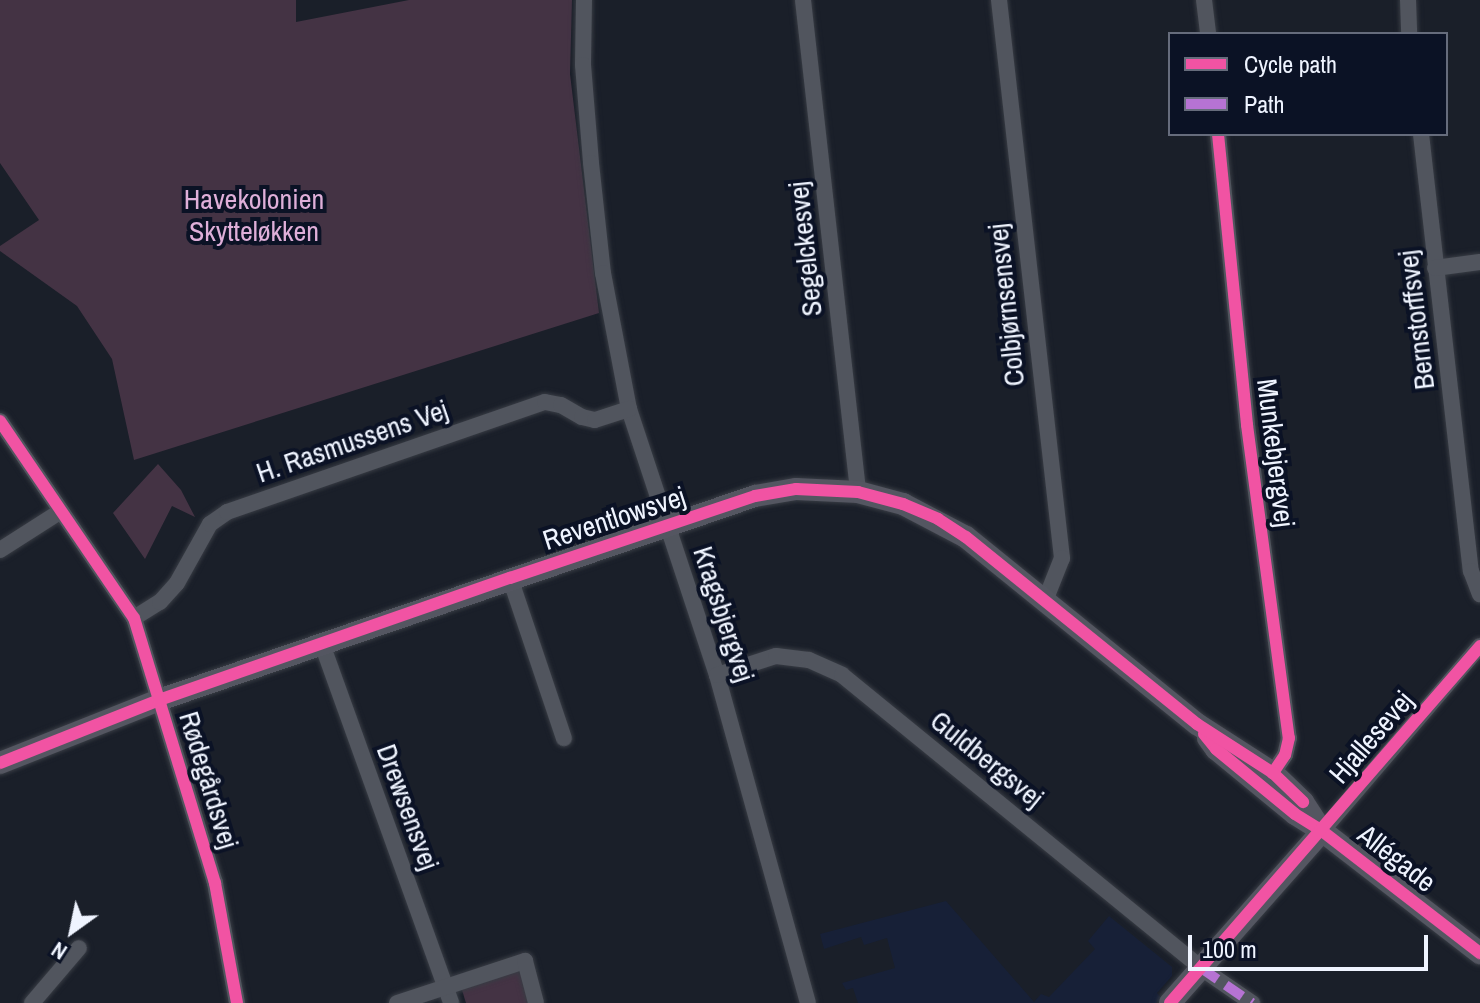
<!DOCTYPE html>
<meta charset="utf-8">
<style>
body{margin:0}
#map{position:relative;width:1480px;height:1003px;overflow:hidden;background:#1a1f29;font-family:"Archivo Narrow",sans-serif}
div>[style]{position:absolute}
.built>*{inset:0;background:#172037}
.green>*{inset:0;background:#434}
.roads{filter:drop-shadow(0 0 2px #383c44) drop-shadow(0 0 2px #383c44)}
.minor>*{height:16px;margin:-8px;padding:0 8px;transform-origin:8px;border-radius:8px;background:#51555e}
.major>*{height:22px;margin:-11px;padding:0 11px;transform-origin:11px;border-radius:11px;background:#545661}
.quiet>*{height:10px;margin-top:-5px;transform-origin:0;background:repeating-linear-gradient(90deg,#b673d3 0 20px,transparent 0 30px)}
.cycleway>*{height:12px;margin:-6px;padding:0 6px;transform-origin:6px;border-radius:6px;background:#f153a3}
span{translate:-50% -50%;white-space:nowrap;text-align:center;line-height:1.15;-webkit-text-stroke:8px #0b1225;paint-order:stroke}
.park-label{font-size:28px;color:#dfafd9}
.street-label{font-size:28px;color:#eff4ff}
.legend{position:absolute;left:1168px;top:32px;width:280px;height:104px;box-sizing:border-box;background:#0b1225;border:2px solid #666c7c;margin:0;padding:10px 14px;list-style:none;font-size:24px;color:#eff4ff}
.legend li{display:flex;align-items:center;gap:16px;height:40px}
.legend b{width:40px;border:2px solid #666c7c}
.north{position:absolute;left:32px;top:891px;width:80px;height:80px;-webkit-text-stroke:6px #0b1225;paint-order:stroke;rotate:213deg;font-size:22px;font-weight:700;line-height:32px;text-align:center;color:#eff4ff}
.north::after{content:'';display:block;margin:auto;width:28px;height:36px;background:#eff4ff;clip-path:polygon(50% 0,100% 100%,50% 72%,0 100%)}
.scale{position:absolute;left:1188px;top:935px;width:240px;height:36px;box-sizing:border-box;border:4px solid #eff4ff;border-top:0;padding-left:10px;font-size:24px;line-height:28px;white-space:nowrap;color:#eff4ff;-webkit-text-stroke:6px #0b1225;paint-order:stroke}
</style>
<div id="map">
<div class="built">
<div style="clip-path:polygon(946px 901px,1034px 1002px,1041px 994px,1049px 997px,1095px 949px,1088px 941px,1109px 916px,1172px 967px,1172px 976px,1157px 993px,1161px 998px,1156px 1003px,858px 1003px,853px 988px,846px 990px,842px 983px,895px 968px,887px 938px,864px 945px,861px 937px,824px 949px,820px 934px)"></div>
</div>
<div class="green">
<div style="clip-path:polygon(0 0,296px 0,296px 22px,409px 0,572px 0,570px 74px,599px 313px,134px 460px,112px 359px,77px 306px,0 251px,0 246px,39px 220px,0 163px)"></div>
<div style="clip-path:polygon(158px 464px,181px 490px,195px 517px,172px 506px,145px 559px,113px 513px)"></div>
<div style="clip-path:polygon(515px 970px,522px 974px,532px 1003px,466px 1003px,462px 990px)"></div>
</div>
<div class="roads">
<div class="minor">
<div style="left:584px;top:0;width:65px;rotate:90.9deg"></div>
<div style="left:583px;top:65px;width:98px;rotate:85.3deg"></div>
<div style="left:591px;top:163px;width:111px;rotate:83.8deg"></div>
<div style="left:603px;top:273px;width:138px;rotate:79.2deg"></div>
<div style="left:629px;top:409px;width:280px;rotate:71.7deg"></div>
<div style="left:717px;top:675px;width:340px;rotate:74.5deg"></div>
<div style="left:803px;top:0;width:495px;rotate:83.6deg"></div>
<div style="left:999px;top:0;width:562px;rotate:83.56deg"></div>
<div style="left:1062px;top:558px;width:46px;rotate:111.6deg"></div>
<div style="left:1204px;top:0;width:34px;rotate:83deg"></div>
<div style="left:1408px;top:0;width:34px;rotate:88deg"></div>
<div style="left:1218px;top:134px;width:292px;rotate:84.3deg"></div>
<div style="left:1247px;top:425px;width:316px;rotate:82.4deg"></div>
<div style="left:1289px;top:738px;width:17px;rotate:103deg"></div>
<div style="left:1285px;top:755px;width:22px;rotate:124deg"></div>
<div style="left:1421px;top:134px;width:440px;rotate:83.5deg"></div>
<div style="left:1471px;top:571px;width:25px;rotate:69deg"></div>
<div style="left:1435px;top:268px;width:45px;rotate:-7.6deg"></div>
<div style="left:0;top:421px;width:238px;rotate:55.8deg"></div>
<div style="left:134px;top:618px;width:277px;rotate:73deg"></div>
<div style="left:215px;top:883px;width:122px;rotate:79.6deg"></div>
<div style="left:0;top:550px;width:72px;rotate:-32.6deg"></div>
<div style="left:510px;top:578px;width:169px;rotate:71.4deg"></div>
<div style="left:134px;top:618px;width:31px;rotate:-32deg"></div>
<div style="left:160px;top:602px;width:25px;rotate:-48deg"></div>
<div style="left:177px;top:583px;width:68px;rotate:-60.8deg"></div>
<div style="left:210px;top:524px;width:21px;rotate:-35deg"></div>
<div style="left:227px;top:512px;width:336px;rotate:-19.1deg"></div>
<div style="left:545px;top:402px;width:16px;rotate:11deg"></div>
<div style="left:561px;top:405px;width:24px;rotate:30deg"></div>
<div style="left:582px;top:417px;width:13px;rotate:13deg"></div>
<div style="left:595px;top:420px;width:36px;rotate:-18deg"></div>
<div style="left:322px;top:644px;width:381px;rotate:70.2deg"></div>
<div style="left:717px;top:675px;width:62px;rotate:-17.9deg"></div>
<div style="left:776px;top:656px;width:33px;rotate:7deg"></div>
<div style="left:809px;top:660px;width:36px;rotate:24deg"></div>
<div style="left:842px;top:675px;width:463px;rotate:39.2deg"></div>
<div style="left:1201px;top:968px;width:62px;rotate:34.5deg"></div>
<div style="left:1322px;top:831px;width:243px;rotate:-49.5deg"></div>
<div style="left:32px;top:1003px;width:72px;rotate:-49.5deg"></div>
<div style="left:397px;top:1003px;width:135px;rotate:-18.2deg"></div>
<div style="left:525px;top:961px;width:43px;rotate:75.3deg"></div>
</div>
<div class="major">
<div style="left:1208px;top:738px;width:14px;rotate:54deg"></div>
<div style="left:1216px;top:749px;width:102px;rotate:39.4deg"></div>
<div style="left:1295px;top:814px;width:32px;rotate:32deg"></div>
<div style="left:1322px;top:831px;width:200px;rotate:37.7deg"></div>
<div style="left:0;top:763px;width:171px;rotate:-21.6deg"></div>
<div style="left:159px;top:700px;width:630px;rotate:-18.9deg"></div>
<div style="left:755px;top:496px;width:42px;rotate:-9.7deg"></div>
<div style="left:796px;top:489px;width:62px;rotate:2.8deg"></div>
<div style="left:858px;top:492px;width:47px;rotate:14.9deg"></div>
<div style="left:903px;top:504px;width:71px;rotate:27.6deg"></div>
<div style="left:966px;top:537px;width:297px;rotate:39deg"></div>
<div style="left:1197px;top:724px;width:90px;rotate:32.8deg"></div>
<div style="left:1273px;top:773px;width:42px;rotate:44deg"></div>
<div style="left:1303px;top:802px;width:35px;rotate:57deg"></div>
<div style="left:1170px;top:1003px;width:230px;rotate:-48.5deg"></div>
</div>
</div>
<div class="quiet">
<div style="left:1201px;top:968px;width:62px;rotate:34.5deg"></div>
</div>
<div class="cycleway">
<div style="left:1218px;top:134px;width:292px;rotate:84.3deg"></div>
<div style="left:1247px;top:425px;width:316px;rotate:82.4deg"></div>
<div style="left:1289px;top:738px;width:17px;rotate:103deg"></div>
<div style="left:1285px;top:755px;width:22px;rotate:124deg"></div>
<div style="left:0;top:421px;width:238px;rotate:55.8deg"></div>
<div style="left:134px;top:618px;width:277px;rotate:73deg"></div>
<div style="left:215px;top:883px;width:122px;rotate:79.6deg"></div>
<div style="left:1204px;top:734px;width:19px;rotate:51deg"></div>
<div style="left:1216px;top:749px;width:102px;rotate:39.4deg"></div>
<div style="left:1295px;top:814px;width:32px;rotate:32deg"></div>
<div style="left:1322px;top:831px;width:200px;rotate:37.7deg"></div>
<div style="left:0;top:763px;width:171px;rotate:-21.6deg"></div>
<div style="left:159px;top:700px;width:372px;rotate:-19.2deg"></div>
<div style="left:510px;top:578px;width:258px;rotate:-18.5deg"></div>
<div style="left:755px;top:496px;width:42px;rotate:-9.7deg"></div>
<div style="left:796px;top:489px;width:62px;rotate:2.8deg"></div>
<div style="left:858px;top:492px;width:47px;rotate:14.9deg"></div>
<div style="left:903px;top:504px;width:38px;rotate:23deg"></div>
<div style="left:938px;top:519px;width:33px;rotate:33deg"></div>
<div style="left:966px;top:537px;width:297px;rotate:39deg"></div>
<div style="left:1197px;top:724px;width:90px;rotate:32.8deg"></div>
<div style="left:1273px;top:773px;width:42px;rotate:44deg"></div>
<div style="left:1170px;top:1003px;width:473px;rotate:-49deg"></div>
</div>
<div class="park-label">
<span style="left:254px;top:215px">Havekolonien<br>Skytteløkken</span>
</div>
<div class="street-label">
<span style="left:805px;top:249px;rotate:-96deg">Segelckesvej</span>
<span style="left:1006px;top:305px;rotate:-96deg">Colbjørnsensvej</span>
<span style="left:1416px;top:320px;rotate:-97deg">Bernstorffsvej</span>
<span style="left:352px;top:441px;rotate:-19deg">H. Rasmussens Vej</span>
<span style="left:1276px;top:453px;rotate:83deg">Munkebjergvej</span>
<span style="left:614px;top:518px;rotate:-18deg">Reventlowsvej</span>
<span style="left:724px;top:614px;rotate:72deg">Kragsbjergvej</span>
<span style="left:1371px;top:737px;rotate:-49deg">Hjallesevej</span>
<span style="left:987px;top:759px;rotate:39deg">Guldbergsvej</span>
<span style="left:209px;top:780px;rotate:73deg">Rødegårdsvej</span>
<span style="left:408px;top:807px;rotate:70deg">Drewsensvej</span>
<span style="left:1397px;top:858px;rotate:38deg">Allégade</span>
</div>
<ul class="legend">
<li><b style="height:10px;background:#f153a3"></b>Cycle path</li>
<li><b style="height:10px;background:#b673d3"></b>Path</li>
</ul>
<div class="north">N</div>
<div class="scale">100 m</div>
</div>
